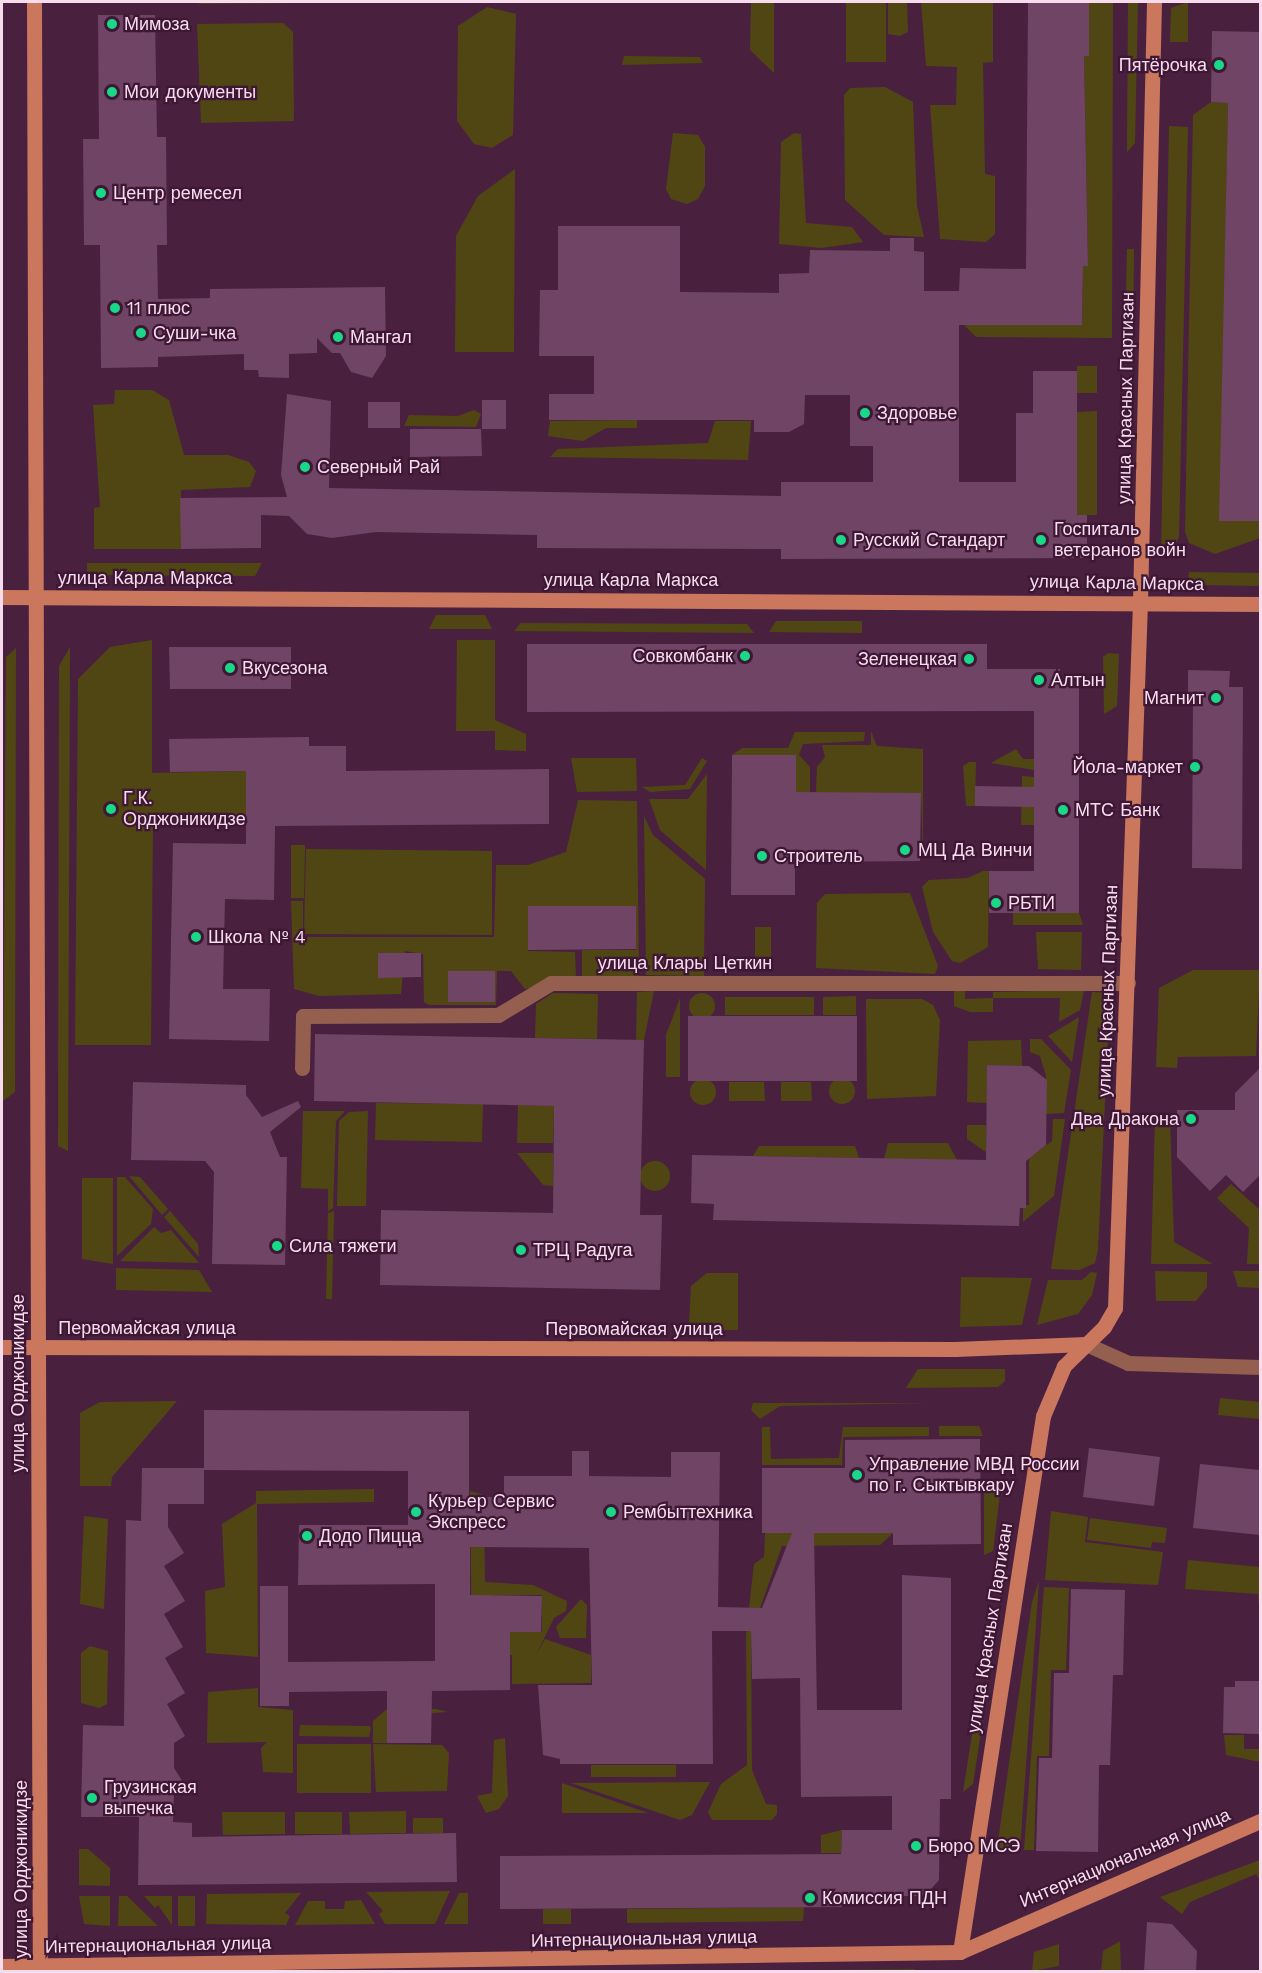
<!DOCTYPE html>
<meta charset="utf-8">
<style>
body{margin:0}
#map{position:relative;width:1262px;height:1973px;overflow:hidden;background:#49213f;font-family:"Work Sans",sans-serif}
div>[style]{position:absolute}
.green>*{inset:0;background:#504614}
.round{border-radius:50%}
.building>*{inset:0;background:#704464}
.street>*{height:15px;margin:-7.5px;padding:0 7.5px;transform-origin:7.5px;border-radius:7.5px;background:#945f4f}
.secondary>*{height:15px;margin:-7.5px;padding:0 7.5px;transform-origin:7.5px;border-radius:7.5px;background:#ca775e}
.dots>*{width:16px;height:16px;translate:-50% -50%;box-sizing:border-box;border:3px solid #3e1735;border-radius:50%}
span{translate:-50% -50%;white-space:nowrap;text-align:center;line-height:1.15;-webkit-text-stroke:4.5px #3e1735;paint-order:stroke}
.poi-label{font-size:18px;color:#f7dcee}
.left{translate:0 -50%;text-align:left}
.right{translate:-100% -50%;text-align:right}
.street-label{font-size:18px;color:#f7dcee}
.frame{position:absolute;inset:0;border:3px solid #f7dcee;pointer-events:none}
</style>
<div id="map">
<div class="green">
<div style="clip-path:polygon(197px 2px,376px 2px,200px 4px)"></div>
<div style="clip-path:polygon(751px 2px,774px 2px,774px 73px,750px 50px)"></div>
<div style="clip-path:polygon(846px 2px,886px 2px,886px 62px,846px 62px)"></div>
<div style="clip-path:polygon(888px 2px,907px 2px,908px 32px,900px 36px,888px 34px)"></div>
<div style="clip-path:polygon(921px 2px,993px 2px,993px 62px,983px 63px,985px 174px,995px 176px,995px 234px,986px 242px,940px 239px,930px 105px,956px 105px,957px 67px,926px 66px)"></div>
<div style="clip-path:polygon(1089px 2px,1113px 2px,1112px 338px,976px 337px,964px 325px,1082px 325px,1083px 266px,1088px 266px,1084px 56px,1089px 55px)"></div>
<div style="clip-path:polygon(1128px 2px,1138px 2px,1135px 143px,1127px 152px)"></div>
<div style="clip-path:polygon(1188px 2px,1188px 42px,1170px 42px,1171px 8px)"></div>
<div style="clip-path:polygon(487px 7px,516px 14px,513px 135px,492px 148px,474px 144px,457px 121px,458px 26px)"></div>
<div style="clip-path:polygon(283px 23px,293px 32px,294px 121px,201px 123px,197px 24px)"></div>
<div style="clip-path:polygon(624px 56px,700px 57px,703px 63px,622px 65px)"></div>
<div style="clip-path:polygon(885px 87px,913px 102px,917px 206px,924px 237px,884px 235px,845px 200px,844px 95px,850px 88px)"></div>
<div style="clip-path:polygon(1211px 102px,1228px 103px,1220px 521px,1260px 521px,1260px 538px,1215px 554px,1189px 543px,1185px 532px,1193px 115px)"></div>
<div style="clip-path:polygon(1169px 126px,1188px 127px,1179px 537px,1174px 548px,1161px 557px)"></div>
<div style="clip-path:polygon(673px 133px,698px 135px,705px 147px,705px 186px,698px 199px,687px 204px,671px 199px,666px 189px)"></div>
<div style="clip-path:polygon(794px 133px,801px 134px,806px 223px,852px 227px,863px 242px,821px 248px,779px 244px,781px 142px)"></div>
<div style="clip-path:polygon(515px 169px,514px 352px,455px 352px,456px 236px,478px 196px)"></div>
<div style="clip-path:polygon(1127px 249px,1134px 249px,1133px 333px,1125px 339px)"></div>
<div style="clip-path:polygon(1077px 366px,1097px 366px,1097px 393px,1077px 393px)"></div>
<div style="clip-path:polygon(115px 390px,152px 390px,169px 400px,184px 455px,228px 455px,249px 462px,256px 471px,250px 487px,181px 490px,181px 549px,94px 549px,94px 508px,100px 507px,93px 405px,114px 404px)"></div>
<div style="clip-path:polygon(474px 410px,481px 414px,476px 427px,404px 426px,409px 415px,458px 416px)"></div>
<div style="clip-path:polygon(1097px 411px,1097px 515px,1077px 515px,1077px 412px)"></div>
<div style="clip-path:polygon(637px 420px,637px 428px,606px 428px,583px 441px,548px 436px,550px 421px)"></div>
<div style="clip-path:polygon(715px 421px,751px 421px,748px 460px,550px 457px,558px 449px,708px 443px)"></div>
<div style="clip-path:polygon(87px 563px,262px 563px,255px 576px,87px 575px)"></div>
<div style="clip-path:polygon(1189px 572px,1260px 573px,1260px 586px,1203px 585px,1188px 577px)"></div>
<div style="clip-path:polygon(436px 615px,485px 615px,492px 629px,429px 629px)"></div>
<div style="clip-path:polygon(776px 621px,862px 621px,862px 633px,769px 632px)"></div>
<div style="clip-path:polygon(521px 623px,747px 624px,754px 633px,514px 631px)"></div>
<div style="clip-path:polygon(152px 640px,152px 773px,289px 770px,288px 824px,153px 821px,151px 1045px,75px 1045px,78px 679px,110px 647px)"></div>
<div style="clip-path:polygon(457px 640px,495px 640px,495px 720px,526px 734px,526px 751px,495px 750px,495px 731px,456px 731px)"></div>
<div style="clip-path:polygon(70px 647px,68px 1151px,58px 1146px,59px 666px)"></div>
<div style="clip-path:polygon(16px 648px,15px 1092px,3px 1101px,6px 657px)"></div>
<div style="clip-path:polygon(1108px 653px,1119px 654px,1117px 706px,1104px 714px,1103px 657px)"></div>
<div style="clip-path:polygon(871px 731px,877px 746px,923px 749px,923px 861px,921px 793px,816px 793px,817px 767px,825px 757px,822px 745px,871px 745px)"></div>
<div style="clip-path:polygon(795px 732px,865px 732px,864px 741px,803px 744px,799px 755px,810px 767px,810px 793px,796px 793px,795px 755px,732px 755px,742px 748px,788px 748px)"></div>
<div style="clip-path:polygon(1016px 749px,1023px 759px,1034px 759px,1034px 770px,991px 763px)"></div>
<div style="clip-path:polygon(571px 758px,636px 758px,637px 791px,577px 792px)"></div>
<div style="clip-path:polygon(702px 758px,707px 761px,690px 789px,650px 792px,642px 787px,685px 785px)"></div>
<div style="clip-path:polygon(969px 762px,976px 762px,975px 806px,966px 806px,963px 766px)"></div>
<div style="clip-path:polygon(707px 774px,706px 870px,660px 830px,649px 799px,688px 799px)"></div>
<div style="clip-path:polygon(1022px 776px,1034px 777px,1034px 825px,1021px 825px)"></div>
<div style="clip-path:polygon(578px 800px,637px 801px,639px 979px,582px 979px,582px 950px,636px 950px,636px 906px,529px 906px,528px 951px,575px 952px,576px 977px,525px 989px,511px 971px,497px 971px,496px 1005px,429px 1005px,424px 1002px,423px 954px,405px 951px,401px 994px,319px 996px,294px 989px,291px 901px,303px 901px,303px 937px,494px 937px,496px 865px,528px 865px,566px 852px)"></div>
<div style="clip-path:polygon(644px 816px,653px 835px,705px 879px,704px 976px,646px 975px)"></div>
<div style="clip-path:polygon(291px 845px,305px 845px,304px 898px,291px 898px)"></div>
<div style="clip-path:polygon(306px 849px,492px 851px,492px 935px,304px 934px)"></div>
<div style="clip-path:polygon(983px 871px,989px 871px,988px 947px,960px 963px,952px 961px,933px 932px,922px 887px,929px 880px,968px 878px)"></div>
<div style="clip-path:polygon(910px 893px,938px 966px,935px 974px,816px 968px,817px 903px,825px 894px)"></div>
<div style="clip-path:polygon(1013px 913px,1079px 913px,1083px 925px,1013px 925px)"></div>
<div style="clip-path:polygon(755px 927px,771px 927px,771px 963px,755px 963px)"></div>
<div style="clip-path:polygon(1036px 932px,1082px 932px,1081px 970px,1038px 969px)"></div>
<div style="clip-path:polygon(1193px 970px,1260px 970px,1256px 1056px,1178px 1057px,1177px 1068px,1156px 1067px,1159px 988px)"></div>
<div style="clip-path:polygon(965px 986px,965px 999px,993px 998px,993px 992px,1084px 990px,1080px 1010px,1059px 1022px,1060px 998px,993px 998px,993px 1012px,970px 1012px,954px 1006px,954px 990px)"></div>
<div style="clip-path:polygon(654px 991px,644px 1040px,636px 1040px,637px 992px)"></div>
<div style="clip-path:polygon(1092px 992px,1110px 993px,1098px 1250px,1095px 1263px,1080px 1270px,1051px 1269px)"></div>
<div class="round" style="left:689px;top:993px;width:26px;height:26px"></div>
<div style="clip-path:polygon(553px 993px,598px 994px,597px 1039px,535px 1038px,536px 1004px)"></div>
<div style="clip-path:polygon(856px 996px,856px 1015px,823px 1015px,823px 997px)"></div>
<div style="clip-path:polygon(725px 997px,814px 997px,814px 1015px,725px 1015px)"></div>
<div style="clip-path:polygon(680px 998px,680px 1077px,666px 1077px,666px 1035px)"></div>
<div style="clip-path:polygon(866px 999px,922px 999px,933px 1005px,940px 1020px,936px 1096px,867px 1099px)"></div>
<div style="clip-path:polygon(1079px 1017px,1072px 1062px,1048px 1036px)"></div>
<div style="clip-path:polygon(1030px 1039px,1041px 1039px,1071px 1070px,1064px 1113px,1046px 1114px,1046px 1076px,1040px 1056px,1030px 1052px)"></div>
<div style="clip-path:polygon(1021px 1040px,1022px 1066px,988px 1065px,987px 1103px,967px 1102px,968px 1041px)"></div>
<div class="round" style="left:829px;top:1078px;width:26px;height:26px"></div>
<div class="round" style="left:690px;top:1079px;width:26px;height:26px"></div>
<div style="clip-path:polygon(729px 1082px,764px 1082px,765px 1101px,729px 1101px)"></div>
<div style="clip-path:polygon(781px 1082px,811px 1082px,812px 1101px,781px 1101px)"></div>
<div style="clip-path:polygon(376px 1103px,483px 1104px,482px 1142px,375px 1140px)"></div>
<div style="clip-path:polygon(518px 1105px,554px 1106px,553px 1143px,517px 1143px)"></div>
<div style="clip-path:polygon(303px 1111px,345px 1111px,336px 1121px,333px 1208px,328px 1211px,328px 1189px,301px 1188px)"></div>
<div style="clip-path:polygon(368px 1111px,366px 1206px,337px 1206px,339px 1121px,349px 1112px)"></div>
<div style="clip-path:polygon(1053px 1119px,1065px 1119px,1054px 1196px,1023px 1222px,1023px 1205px,1029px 1205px,1029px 1158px,1052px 1141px)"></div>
<div style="clip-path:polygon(1155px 1119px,1170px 1119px,1174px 1242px,1213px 1264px,1151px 1264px)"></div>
<div style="clip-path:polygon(967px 1125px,986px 1125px,986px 1152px,967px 1139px)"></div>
<div style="clip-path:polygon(888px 1143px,948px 1143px,957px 1160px,884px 1159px)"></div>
<div style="clip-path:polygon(759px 1146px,855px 1146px,859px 1158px,753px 1156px)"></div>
<div style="clip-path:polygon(517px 1153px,553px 1153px,553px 1186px,543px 1185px)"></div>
<div class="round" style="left:640px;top:1161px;width:30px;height:30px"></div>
<div style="clip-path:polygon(129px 1176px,140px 1177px,168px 1209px,162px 1215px)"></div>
<div style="clip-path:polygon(117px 1177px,125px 1177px,153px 1209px,151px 1224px,117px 1256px)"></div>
<div style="clip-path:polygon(82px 1178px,113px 1178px,113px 1264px,82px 1259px)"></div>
<div style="clip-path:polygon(1231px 1184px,1260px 1210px,1260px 1264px,1247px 1264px,1249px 1228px,1217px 1198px)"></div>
<div style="clip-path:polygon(170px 1211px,198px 1244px,199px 1257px,164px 1217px)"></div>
<div style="clip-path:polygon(334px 1211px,332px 1299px,326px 1299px,328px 1213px)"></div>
<div style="clip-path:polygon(154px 1227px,161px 1233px,171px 1230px,199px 1263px,120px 1261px)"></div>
<div style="clip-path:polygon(116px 1268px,199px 1270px,212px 1292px,116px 1290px)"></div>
<div style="clip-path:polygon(1155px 1271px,1207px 1272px,1207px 1287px,1196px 1301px,1156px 1301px)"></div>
<div style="clip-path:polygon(1233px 1271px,1260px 1271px,1260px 1288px,1238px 1287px)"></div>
<div style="clip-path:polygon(1091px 1272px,1097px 1273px,1092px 1295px,1078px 1314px,1037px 1325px,1048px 1280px,1082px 1280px)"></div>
<div style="clip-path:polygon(707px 1273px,738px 1273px,738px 1330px,695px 1330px,689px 1324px,691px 1286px)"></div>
<div style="clip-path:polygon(961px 1277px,1032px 1278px,1022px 1325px,960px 1327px)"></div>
<div style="clip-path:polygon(918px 1369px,1005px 1369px,1005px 1381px,998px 1387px,906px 1388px)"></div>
<div style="clip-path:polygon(1220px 1398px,1260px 1402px,1260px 1419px,1218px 1415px)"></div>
<div style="clip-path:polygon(177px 1401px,112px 1477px,111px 1486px,80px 1486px,80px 1413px,100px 1402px)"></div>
<div style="clip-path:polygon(930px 1403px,780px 1406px,760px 1419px,751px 1410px,753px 1403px)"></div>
<div style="clip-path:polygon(939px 1426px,979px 1426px,983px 1436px,939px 1436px)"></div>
<div style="clip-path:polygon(762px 1427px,770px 1427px,771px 1459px,839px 1458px,843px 1427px,929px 1427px,929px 1436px,843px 1437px,842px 1465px,762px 1465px)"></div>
<div style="clip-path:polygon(1001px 1486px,993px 1551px,984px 1555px,984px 1487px)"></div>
<div style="clip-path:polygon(374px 1489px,374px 1502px,257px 1504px,258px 1657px,206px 1653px,205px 1591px,225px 1587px,222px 1524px,256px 1503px,256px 1491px)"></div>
<div style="clip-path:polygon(evenodd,470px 1491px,484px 1495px,485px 1582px,533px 1585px,567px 1601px,566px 1611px,554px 1618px,536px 1655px,545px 1639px,591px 1655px,591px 1683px,512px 1684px,512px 1655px,487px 1655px,487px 1688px,480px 1690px,480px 1661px,472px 1660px,470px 1491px,493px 1595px,542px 1595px,542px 1632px,492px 1632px,493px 1595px)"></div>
<div style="clip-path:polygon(1051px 1511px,1088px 1517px,1085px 1542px,1163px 1552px,1158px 1585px,1045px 1580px)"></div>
<div style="clip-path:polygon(84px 1516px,108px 1519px,104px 1609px,80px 1604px)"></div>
<div style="clip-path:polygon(1090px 1518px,1167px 1528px,1165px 1543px,1152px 1542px,1151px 1548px,1087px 1540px)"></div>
<div style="clip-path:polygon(765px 1533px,893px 1533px,880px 1545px,782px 1546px,751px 1634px,752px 1770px,766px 1804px,777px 1805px,777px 1814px,772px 1820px,712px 1820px,708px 1812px,721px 1784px,747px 1765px,746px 1634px,754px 1564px,764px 1557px)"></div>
<div style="clip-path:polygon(1188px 1560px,1260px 1567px,1260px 1620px,1258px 1594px,1185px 1589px)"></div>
<div style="clip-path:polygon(1039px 1581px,1020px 1850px,997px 1848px,1032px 1602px)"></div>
<div style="clip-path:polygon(1044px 1587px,1069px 1588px,1066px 1670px,1051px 1670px,1049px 1756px,1037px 1756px,1034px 1850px,1024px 1850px)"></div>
<div style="clip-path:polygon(581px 1599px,587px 1605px,586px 1638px,560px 1638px,556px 1627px)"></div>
<div style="clip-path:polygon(90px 1646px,108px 1651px,107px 1704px,99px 1708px,81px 1703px,81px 1653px)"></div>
<div style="clip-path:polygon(258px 1688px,258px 1707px,293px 1710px,293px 1773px,263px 1772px,261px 1748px,267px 1742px,207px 1743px,208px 1692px)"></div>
<div style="clip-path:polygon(979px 1689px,986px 1699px,973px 1784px,963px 1792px)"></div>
<div style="clip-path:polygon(386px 1710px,436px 1709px,448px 1712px,387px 1716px,387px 1743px,373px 1743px,373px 1721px)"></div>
<div style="clip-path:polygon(300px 1725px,369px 1726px,371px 1728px,369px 1737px,299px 1736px)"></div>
<div style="clip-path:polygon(1224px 1735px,1244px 1735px,1244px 1749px,1260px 1749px,1260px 1762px,1226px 1755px)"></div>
<div style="clip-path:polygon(505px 1738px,508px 1796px,499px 1809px,486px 1813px,477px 1796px,492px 1793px,494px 1740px)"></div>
<div style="clip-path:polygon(297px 1744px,371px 1744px,371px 1793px,297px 1793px)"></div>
<div style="clip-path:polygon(373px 1744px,442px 1745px,449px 1753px,447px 1791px,376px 1792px)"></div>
<div style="clip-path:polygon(591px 1765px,676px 1765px,676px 1777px,591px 1777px)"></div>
<div style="clip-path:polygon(710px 1782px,692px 1815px,680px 1820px,571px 1783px)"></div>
<div style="clip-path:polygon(562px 1783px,648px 1813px,562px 1813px)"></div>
<div style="clip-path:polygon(406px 1811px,406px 1833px,350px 1834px,349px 1812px)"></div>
<div style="clip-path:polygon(222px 1812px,285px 1812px,285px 1834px,223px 1835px)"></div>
<div style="clip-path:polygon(295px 1812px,342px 1812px,342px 1834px,295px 1834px)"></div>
<div style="clip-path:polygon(413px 1818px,443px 1818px,443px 1833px,413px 1833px)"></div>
<div style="clip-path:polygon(842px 1830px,841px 1853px,821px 1853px,821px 1835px)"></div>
<div style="clip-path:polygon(79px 1849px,88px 1849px,110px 1868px,110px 1886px,79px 1885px)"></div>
<div style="clip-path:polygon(1260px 1860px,1260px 1880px,1256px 1874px,1190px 1902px,1182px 1914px,1160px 1897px)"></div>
<div style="clip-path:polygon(450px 1891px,435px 1924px,385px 1924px,379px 1914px,383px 1911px,366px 1892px)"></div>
<div style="clip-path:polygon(301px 1893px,285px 1913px,290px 1916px,286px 1925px,206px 1924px,207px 1894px)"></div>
<div style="clip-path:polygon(459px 1893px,468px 1893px,468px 1924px,444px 1924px)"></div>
<div style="clip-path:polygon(79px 1896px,110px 1896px,110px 1926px,84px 1924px)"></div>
<div style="clip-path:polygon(119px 1896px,127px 1896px,158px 1926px,118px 1926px)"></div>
<div style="clip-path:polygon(144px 1896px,172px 1896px,172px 1925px,158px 1905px,155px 1908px)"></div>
<div style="clip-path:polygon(178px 1896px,195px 1896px,195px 1926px,178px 1926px)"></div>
<div style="clip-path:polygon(361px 1900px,375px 1924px,295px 1925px,308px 1901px,325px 1901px,325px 1909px,344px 1909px,345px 1901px)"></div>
<div style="clip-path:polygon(804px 1907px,803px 1921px,627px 1923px,627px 1909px)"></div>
<div style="clip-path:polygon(543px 1909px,571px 1909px,571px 1924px,543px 1924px)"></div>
<div style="clip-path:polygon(1120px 1941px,1121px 1971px,1101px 1971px,1103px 1951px)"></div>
<div style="clip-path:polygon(1059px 1944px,1059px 1966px,1032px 1971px,1034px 1952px)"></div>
<div style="clip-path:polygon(913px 1969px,919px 1971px,744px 1971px)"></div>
</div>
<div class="building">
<div style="clip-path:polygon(1028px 2px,1089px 2px,1089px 56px,1084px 56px,1088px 266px,1083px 266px,1082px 325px,959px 325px,959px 482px,1016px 482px,1016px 413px,1033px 413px,1033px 371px,1077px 371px,1077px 515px,1087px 515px,1087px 558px,781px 559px,781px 549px,537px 548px,537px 535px,376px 532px,332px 538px,307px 534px,289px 516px,261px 515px,261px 548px,181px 549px,180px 498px,287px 497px,281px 475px,287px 394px,331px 401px,329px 488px,781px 496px,781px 482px,873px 482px,873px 446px,850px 446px,850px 395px,805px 395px,804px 424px,789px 432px,754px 432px,754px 420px,549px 420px,549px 394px,594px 394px,594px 356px,539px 356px,540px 290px,558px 290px,558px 226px,680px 226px,680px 292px,779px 293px,779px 274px,809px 273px,810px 250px,890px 251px,890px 238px,914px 238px,914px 251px,924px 252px,924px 291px,959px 291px,960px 268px,1026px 269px)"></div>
<div style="clip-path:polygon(98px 15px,155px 15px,157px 137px,166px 137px,167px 245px,157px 245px,158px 299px,210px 298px,210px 289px,385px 287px,386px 356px,372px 378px,351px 372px,340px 353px,332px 353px,317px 338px,317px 353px,289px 354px,289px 378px,259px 377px,258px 370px,244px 370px,244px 354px,158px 357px,158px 367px,101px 368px,100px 245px,84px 245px,83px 139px,99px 139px)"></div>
<div style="clip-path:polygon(1212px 31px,1260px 32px,1260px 521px,1219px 521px,1228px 103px,1211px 102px)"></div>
<div style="clip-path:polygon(482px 400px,506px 400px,506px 429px,482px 429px)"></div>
<div style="clip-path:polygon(368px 402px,400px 402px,400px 428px,368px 428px)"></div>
<div style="clip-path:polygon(410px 429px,481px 429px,482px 456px,410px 457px)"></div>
<div style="clip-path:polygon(527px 644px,987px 644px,987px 669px,1060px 669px,1060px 687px,1079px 687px,1079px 913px,989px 913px,989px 871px,1034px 871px,1034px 807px,975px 806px,975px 786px,1034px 787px,1034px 711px,527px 712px)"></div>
<div style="clip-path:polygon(169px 647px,291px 647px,291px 689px,170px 689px)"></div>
<div style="clip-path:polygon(1188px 670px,1230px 671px,1229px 687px,1243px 687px,1242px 869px,1192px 868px,1193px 699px,1188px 699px)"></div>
<div style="clip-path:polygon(309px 737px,309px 746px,346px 746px,346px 771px,549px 769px,549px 824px,275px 826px,274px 900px,225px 899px,223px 989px,270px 989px,269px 1041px,169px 1039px,173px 843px,246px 844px,246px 771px,170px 772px,169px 739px)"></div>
<div style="clip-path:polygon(732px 755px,796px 755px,796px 792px,921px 793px,920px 861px,795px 862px,795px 895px,731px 895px)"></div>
<div style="clip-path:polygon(528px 906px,636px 906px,636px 949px,528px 950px)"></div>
<div style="clip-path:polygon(378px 953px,421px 953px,421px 977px,378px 978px)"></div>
<div style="clip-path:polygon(448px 971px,495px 971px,495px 1002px,448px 1002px)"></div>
<div style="clip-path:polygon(688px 1016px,857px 1016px,857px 1081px,688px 1081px)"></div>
<div style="clip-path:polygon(315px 1034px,644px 1040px,640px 1215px,662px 1215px,660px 1290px,380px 1285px,381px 1210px,553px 1213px,554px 1106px,314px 1101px)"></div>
<div style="clip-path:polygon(987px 1065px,1029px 1066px,1047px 1080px,1046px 1145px,1026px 1161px,1026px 1208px,1020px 1208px,1019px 1226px,713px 1220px,714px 1204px,691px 1203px,692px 1155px,986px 1160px)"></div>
<div style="clip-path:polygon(1260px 1068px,1260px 1175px,1243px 1192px,1226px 1175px,1210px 1191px,1177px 1157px,1177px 1110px,1235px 1110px,1235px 1093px)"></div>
<div style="clip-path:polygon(133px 1082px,246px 1085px,246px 1095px,262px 1117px,298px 1101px,301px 1107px,270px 1132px,280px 1157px,287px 1157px,285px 1265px,212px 1264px,214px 1172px,205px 1161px,131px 1160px)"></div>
<div style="clip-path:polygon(204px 1410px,469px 1411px,469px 1497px,504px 1497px,504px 1476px,572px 1476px,572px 1451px,589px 1451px,589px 1476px,671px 1477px,671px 1452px,720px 1452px,718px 1607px,762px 1608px,792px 1533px,762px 1533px,762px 1468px,845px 1468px,845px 1440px,980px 1439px,981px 1544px,893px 1545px,893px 1533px,814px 1533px,817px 1710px,902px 1710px,902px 1575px,951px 1578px,951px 1799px,940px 1799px,939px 1880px,925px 1896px,842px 1896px,842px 1907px,500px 1909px,500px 1856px,841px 1854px,842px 1830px,892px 1830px,892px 1796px,801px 1797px,800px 1678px,752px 1679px,751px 1631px,712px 1631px,713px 1764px,560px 1764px,560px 1759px,543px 1755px,538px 1685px,592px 1685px,589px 1548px,470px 1547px,470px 1595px,542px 1596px,541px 1632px,510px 1632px,510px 1690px,432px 1691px,431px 1743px,387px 1743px,387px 1691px,289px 1692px,289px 1706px,260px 1706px,260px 1586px,288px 1586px,288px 1662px,435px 1661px,435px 1584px,298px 1585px,299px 1525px,408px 1525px,408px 1471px,204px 1470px,204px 1504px,168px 1504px,168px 1527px,184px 1553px,164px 1566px,185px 1601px,164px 1614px,183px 1647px,165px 1658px,185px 1693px,167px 1704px,185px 1736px,174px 1743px,174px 1768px,186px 1787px,174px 1795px,173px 1822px,192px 1823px,192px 1837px,456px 1833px,457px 1882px,138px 1885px,139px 1817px,81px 1817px,83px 1725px,124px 1726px,126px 1520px,141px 1521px,142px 1468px,204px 1468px)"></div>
<div style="clip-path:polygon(1089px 1448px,1160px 1457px,1154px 1506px,1083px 1497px)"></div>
<div style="clip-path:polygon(1200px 1464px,1260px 1470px,1260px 1535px,1193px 1528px)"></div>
<div style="clip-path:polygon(1071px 1589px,1125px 1590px,1123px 1675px,1113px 1675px,1110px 1765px,1099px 1765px,1098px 1852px,1036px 1851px,1039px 1758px,1052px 1758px,1054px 1673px,1069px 1673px)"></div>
<div style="clip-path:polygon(1235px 1681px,1260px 1681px,1260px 1734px,1223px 1733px,1224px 1687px,1235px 1687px)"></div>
<div style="clip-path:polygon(1147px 1922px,1172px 1924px,1197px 1951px,1196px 1971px,1144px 1971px)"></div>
</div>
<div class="street">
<div style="left:302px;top:1068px;width:52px;rotate:-88.9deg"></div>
<div style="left:303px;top:1016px;width:195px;rotate:-0.3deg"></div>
<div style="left:498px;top:1015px;width:62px;rotate:-31.1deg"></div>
<div style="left:551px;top:983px;width:577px"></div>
<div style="left:1086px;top:1344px;width:46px;rotate:24.3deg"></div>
<div style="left:1128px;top:1363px;width:132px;rotate:1.7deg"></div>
</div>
<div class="secondary">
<div style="left:34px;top:2px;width:1970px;rotate:89.83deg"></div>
<div style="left:2px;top:597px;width:1258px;rotate:0.32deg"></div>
<div style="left:2px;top:1347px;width:953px;rotate:0.12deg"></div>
<div style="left:955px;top:1349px;width:131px;rotate:-2.2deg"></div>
<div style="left:960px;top:1952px;width:542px;rotate:-81.2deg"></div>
<div style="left:1043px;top:1416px;width:54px;rotate:-67.2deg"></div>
<div style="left:1064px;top:1366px;width:56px;rotate:-44.3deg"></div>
<div style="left:1104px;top:1327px;width:22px;rotate:-60deg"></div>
<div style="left:1115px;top:1308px;width:706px;rotate:-87.97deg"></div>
<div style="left:1140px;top:602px;width:600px;rotate:-88.66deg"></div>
<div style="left:2px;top:1966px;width:958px;rotate:-0.84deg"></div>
<div style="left:960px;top:1952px;width:327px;rotate:-23.6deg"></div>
</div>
<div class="dots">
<div style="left:112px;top:24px;background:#19d989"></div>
<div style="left:1219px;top:65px;background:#19d989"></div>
<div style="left:112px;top:92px;background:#19d989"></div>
<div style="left:101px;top:193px;background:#19d989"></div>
<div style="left:115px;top:308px;background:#19d989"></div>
<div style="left:141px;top:333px;background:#19d989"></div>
<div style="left:338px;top:337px;background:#19d989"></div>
<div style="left:865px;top:413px;background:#19d989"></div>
<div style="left:305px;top:467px;background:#19d989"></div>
<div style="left:841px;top:540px;background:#19d989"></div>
<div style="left:1041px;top:540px;background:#19d989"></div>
<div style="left:745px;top:656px;background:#19d989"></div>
<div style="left:969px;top:659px;background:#19d989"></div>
<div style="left:230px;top:668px;background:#19d989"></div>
<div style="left:1039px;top:680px;background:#19d989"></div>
<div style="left:1216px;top:698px;background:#19d989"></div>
<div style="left:1195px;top:767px;background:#19d989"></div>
<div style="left:111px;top:809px;background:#19d989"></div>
<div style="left:1063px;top:810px;background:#19d989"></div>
<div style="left:905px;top:850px;background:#19d989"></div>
<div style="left:762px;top:856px;background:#19d989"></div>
<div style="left:996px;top:903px;background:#19d989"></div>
<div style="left:196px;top:937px;background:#19d989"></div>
<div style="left:1191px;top:1119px;background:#19d989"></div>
<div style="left:277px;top:1246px;background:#19d989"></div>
<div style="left:521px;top:1250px;background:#19d989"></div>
<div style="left:857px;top:1475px;background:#19d989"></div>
<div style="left:416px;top:1512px;background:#19d989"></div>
<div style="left:611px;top:1512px;background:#19d989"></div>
<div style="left:307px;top:1536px;background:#19d989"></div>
<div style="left:92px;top:1798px;background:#19d989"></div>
<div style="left:916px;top:1846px;background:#19d989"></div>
<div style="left:810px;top:1898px;background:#19d989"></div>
</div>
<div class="poi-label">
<span class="left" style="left:124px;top:24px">Мимоза</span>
<span class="right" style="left:1207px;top:65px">Пятёрочка</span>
<span class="left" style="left:124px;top:92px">Мои документы</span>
<span class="left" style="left:113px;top:193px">Центр ремесел</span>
<span class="left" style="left:127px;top:308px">11 плюс</span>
<span class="left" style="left:153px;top:333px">Суши-чка</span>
<span class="left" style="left:350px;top:337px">Мангал</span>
<span class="left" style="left:877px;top:413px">Здоровье</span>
<span class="left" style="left:317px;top:467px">Северный Рай</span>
<span class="left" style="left:1054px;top:540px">Госпиталь<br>ветеранов войн</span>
<span class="left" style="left:853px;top:540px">Русский Стандарт</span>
<span class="right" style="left:733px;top:656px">Совкомбанк</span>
<span class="right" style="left:957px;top:659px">Зеленецкая</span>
<span class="left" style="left:242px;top:668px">Вкусезона</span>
<span class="left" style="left:1051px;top:680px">Алтын</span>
<span class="right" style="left:1204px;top:698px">Магнит</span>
<span class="right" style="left:1183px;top:767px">Йола-маркет</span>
<span class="left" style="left:123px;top:809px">Г.К.<br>Орджоникидзе</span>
<span class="left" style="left:1075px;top:810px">МТС Банк</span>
<span class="left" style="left:918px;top:850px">МЦ Да Винчи</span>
<span class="left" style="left:774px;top:856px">Строитель</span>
<span class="left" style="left:1008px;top:903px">РБТИ</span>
<span class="left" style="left:208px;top:937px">Школа № 4</span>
<span class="right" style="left:1179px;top:1119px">Два Дракона</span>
<span class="left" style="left:289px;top:1246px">Сила тяжети</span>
<span class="left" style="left:533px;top:1250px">ТРЦ Радуга</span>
<span class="left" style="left:869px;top:1475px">Управление МВД России<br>по г. Сыктывкару</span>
<span class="left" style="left:428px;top:1512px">Курьер Сервис<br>Экспресс</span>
<span class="left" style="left:623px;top:1512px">Рембыттехника</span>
<span class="left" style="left:319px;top:1536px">Додо Пицца</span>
<span class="left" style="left:104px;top:1798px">Грузинская<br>выпечка</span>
<span class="left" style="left:928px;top:1846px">Бюро МСЭ</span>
<span class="left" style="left:822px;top:1898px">Комиссия ПДН</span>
</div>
<div class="street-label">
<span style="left:1126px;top:398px;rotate:-89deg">улица Красных Партизан</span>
<span style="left:145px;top:578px">улица Карла Маркса</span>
<span style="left:631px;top:580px">улица Карла Маркса</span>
<span style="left:1117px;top:583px;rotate:1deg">улица Карла Маркса</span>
<span style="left:685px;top:963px">улица Клары Цеткин</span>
<span style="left:1108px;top:991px;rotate:-88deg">улица Красных Партизан</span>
<span style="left:147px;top:1328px">Первомайская улица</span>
<span style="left:634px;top:1329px">Первомайская улица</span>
<span style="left:18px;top:1383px;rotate:-90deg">улица Орджоникидзе</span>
<span style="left:990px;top:1628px;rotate:-81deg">улица Красных Партизан</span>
<span style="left:1125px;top:1858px;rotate:-23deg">Интернациональная улица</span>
<span style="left:21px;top:1869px;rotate:-90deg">улица Орджоникидзе</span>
<span style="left:644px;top:1939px;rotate:-1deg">Интернациональная улица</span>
<span style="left:158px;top:1945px;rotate:-1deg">Интернациональная улица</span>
</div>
<div class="frame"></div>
</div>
